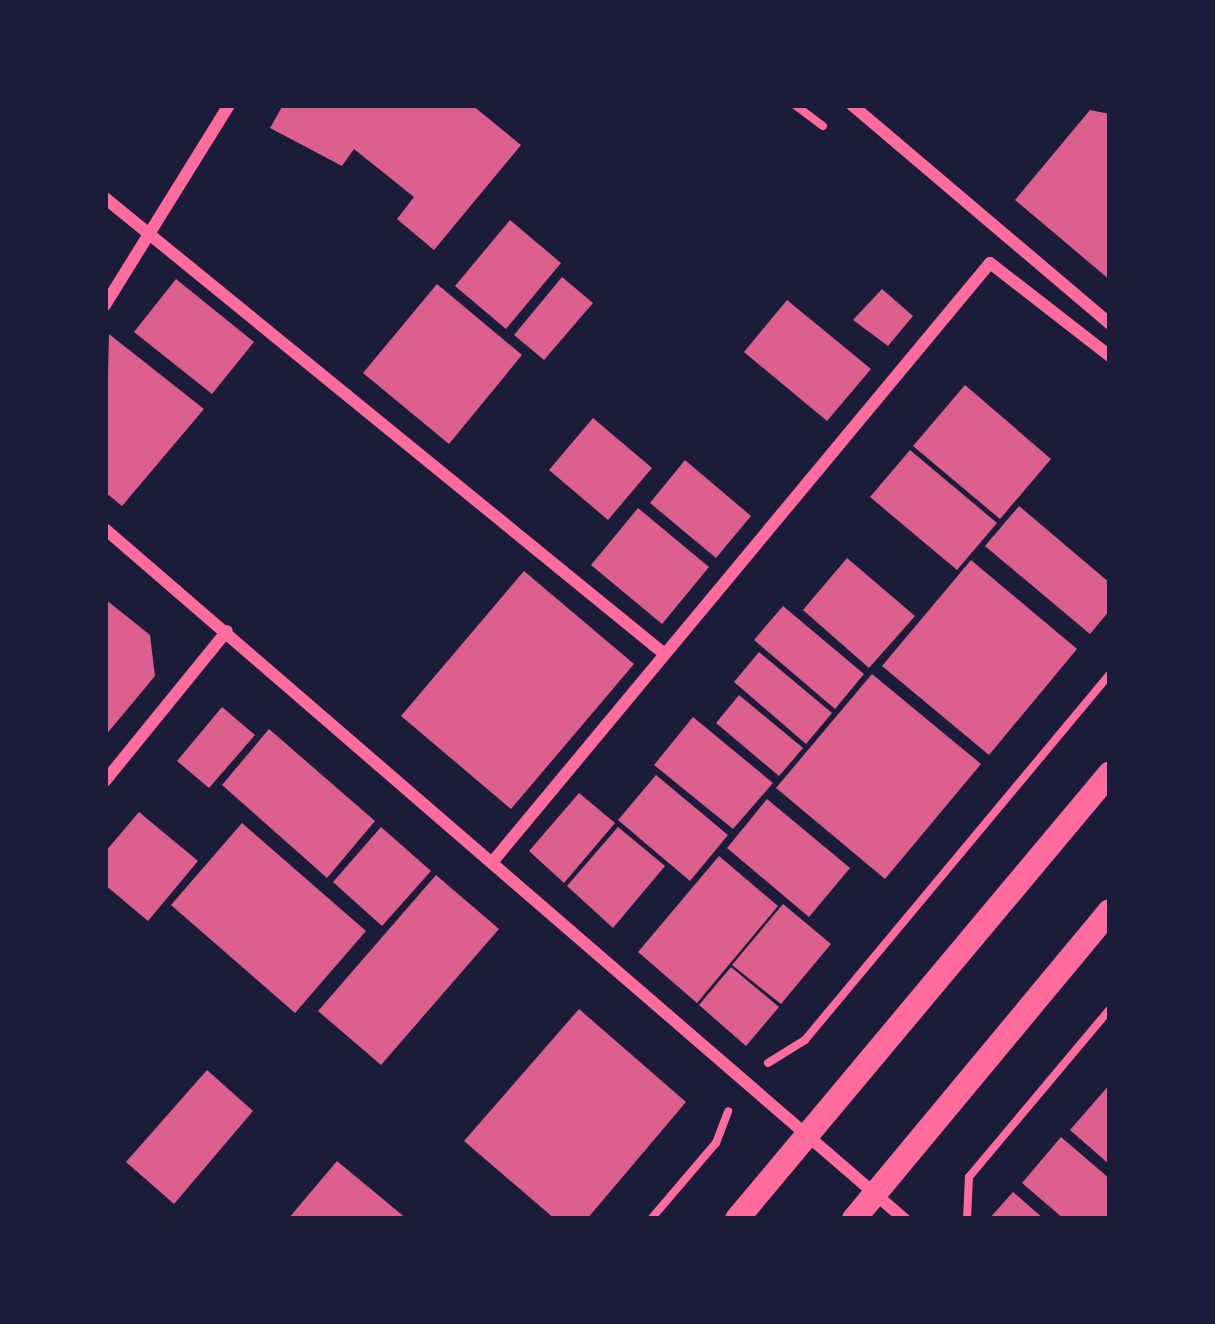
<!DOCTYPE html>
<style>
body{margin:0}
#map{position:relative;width:1215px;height:1324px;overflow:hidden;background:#1b1b3a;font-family:"Titillium Web",sans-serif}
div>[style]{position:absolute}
.building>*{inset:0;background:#dd5f8e}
.path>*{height:8px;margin:-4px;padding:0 4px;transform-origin:4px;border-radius:4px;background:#ff6b9d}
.minor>*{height:12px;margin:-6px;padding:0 6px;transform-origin:6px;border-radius:6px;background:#ff6b9d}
.secondary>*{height:24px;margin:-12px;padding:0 12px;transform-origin:12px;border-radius:12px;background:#ff6b9d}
span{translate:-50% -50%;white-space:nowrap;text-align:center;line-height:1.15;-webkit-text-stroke:10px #1b1b3a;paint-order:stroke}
.frame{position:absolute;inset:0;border:108px solid #1b1b3a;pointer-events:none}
</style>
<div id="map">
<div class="building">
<div style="clip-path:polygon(283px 105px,472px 105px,521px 145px,434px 250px,397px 219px,414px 197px,354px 149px,342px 166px,270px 128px)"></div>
<div style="clip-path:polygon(1090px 110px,1110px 114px,1110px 280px,1015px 200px)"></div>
<div style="clip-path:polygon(510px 220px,561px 263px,506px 329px,455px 286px)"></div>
<div style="clip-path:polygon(562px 277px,593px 303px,544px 360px,514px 335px)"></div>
<div style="clip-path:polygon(176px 279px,254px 342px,212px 394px,134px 332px)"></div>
<div style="clip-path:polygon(437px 284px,522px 355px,449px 444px,363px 373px)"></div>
<div style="clip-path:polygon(882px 289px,913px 316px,888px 346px,853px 320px)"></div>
<div style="clip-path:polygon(787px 300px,871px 369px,827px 421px,744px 352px)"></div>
<div style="clip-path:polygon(109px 334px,204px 409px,122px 506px,105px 492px)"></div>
<div style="clip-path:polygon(965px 385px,1051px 459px,1000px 519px,913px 446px)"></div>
<div style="clip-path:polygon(593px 418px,652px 468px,608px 520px,549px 470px)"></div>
<div style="clip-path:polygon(910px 450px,997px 523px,957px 570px,870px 497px)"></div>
<div style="clip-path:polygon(685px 460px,751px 516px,716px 558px,650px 503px)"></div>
<div style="clip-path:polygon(1019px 506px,1110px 583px,1110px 610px,1090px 634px,985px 546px)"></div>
<div style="clip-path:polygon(638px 508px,709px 567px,662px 624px,591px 565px)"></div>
<div style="clip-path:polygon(847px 558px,915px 616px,869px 668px,803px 610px)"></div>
<div style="clip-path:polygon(971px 560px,1077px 649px,989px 755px,882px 666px)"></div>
<div style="clip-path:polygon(524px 571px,634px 664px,511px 809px,401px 716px)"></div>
<div style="clip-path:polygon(105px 599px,150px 635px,155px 676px,105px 736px)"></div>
<div style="clip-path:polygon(783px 606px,864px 674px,835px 709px,754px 640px)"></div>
<div style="clip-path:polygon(759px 652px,832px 713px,806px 744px,734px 682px)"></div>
<div style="clip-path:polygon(872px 674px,981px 764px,885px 879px,776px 788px)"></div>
<div style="clip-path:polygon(739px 695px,803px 748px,779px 776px,716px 723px)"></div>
<div style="clip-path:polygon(222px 707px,255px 735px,209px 788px,177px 761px)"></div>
<div style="clip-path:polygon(693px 717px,773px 783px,733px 829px,654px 765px)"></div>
<div style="clip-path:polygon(269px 729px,375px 821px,327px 878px,222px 785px)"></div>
<div style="clip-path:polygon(656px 775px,728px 835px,690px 881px,618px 820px)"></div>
<div style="clip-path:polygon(579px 793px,615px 823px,564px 883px,529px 851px)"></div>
<div style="clip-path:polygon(767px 799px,850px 868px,809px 917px,727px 848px)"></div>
<div style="clip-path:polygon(139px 812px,198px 861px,148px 921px,105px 885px,105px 852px)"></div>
<div style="clip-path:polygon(242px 823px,366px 931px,295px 1013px,171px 905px)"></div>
<div style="clip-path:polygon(381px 827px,431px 871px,382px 926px,333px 882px)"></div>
<div style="clip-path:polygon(618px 827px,665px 866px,613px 928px,567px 886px)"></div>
<div style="clip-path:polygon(719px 856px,778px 906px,697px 1003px,638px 952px)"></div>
<div style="clip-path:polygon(436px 875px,499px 929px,381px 1065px,318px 1011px)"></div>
<div style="clip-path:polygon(783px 904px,831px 944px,781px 1004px,732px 965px)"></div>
<div style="clip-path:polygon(731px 967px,779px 1007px,746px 1046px,699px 1005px)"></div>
<div style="clip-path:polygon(579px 1009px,686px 1102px,587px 1219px,555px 1219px,464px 1141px)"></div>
<div style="clip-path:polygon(207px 1070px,253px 1111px,174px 1204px,126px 1162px)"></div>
<div style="clip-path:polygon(1110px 1084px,1110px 1165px,1070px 1130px)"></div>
<div style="clip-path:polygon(1061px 1137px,1110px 1179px,1110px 1219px,1064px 1219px,1022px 1183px)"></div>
<div style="clip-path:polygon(337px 1161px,407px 1219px,288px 1219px)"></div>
<div style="clip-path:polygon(1013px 1192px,1044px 1219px,989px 1219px)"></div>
</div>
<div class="path">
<div style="left:795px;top:105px;width:35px;rotate:37deg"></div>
<div style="left:768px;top:1063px;width:44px;rotate:-31.9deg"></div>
<div style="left:805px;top:1040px;width:476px;rotate:-50.2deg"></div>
<div style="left:651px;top:1219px;width:100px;rotate:-49.5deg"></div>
<div style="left:716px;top:1143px;width:34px;rotate:-69deg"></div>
<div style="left:967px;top:1219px;width:42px;rotate:-87.3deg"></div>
<div style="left:969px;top:1177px;width:219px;rotate:-50deg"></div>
</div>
<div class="minor">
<div style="left:852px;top:105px;width:338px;rotate:40.3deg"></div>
<div style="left:105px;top:198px;width:719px;rotate:39.18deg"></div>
<div style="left:105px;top:305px;width:235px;rotate:-58.2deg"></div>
<div style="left:105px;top:529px;width:1056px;rotate:40.81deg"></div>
<div style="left:105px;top:781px;width:193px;rotate:-50.9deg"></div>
<div style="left:494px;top:860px;width:776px;rotate:-50.28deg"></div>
<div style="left:990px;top:263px;width:152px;rotate:37.8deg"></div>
</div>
<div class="secondary">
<div style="left:737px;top:1219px;width:581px;rotate:-50.09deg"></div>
<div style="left:854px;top:1219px;width:400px;rotate:-50.3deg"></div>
</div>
<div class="frame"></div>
</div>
